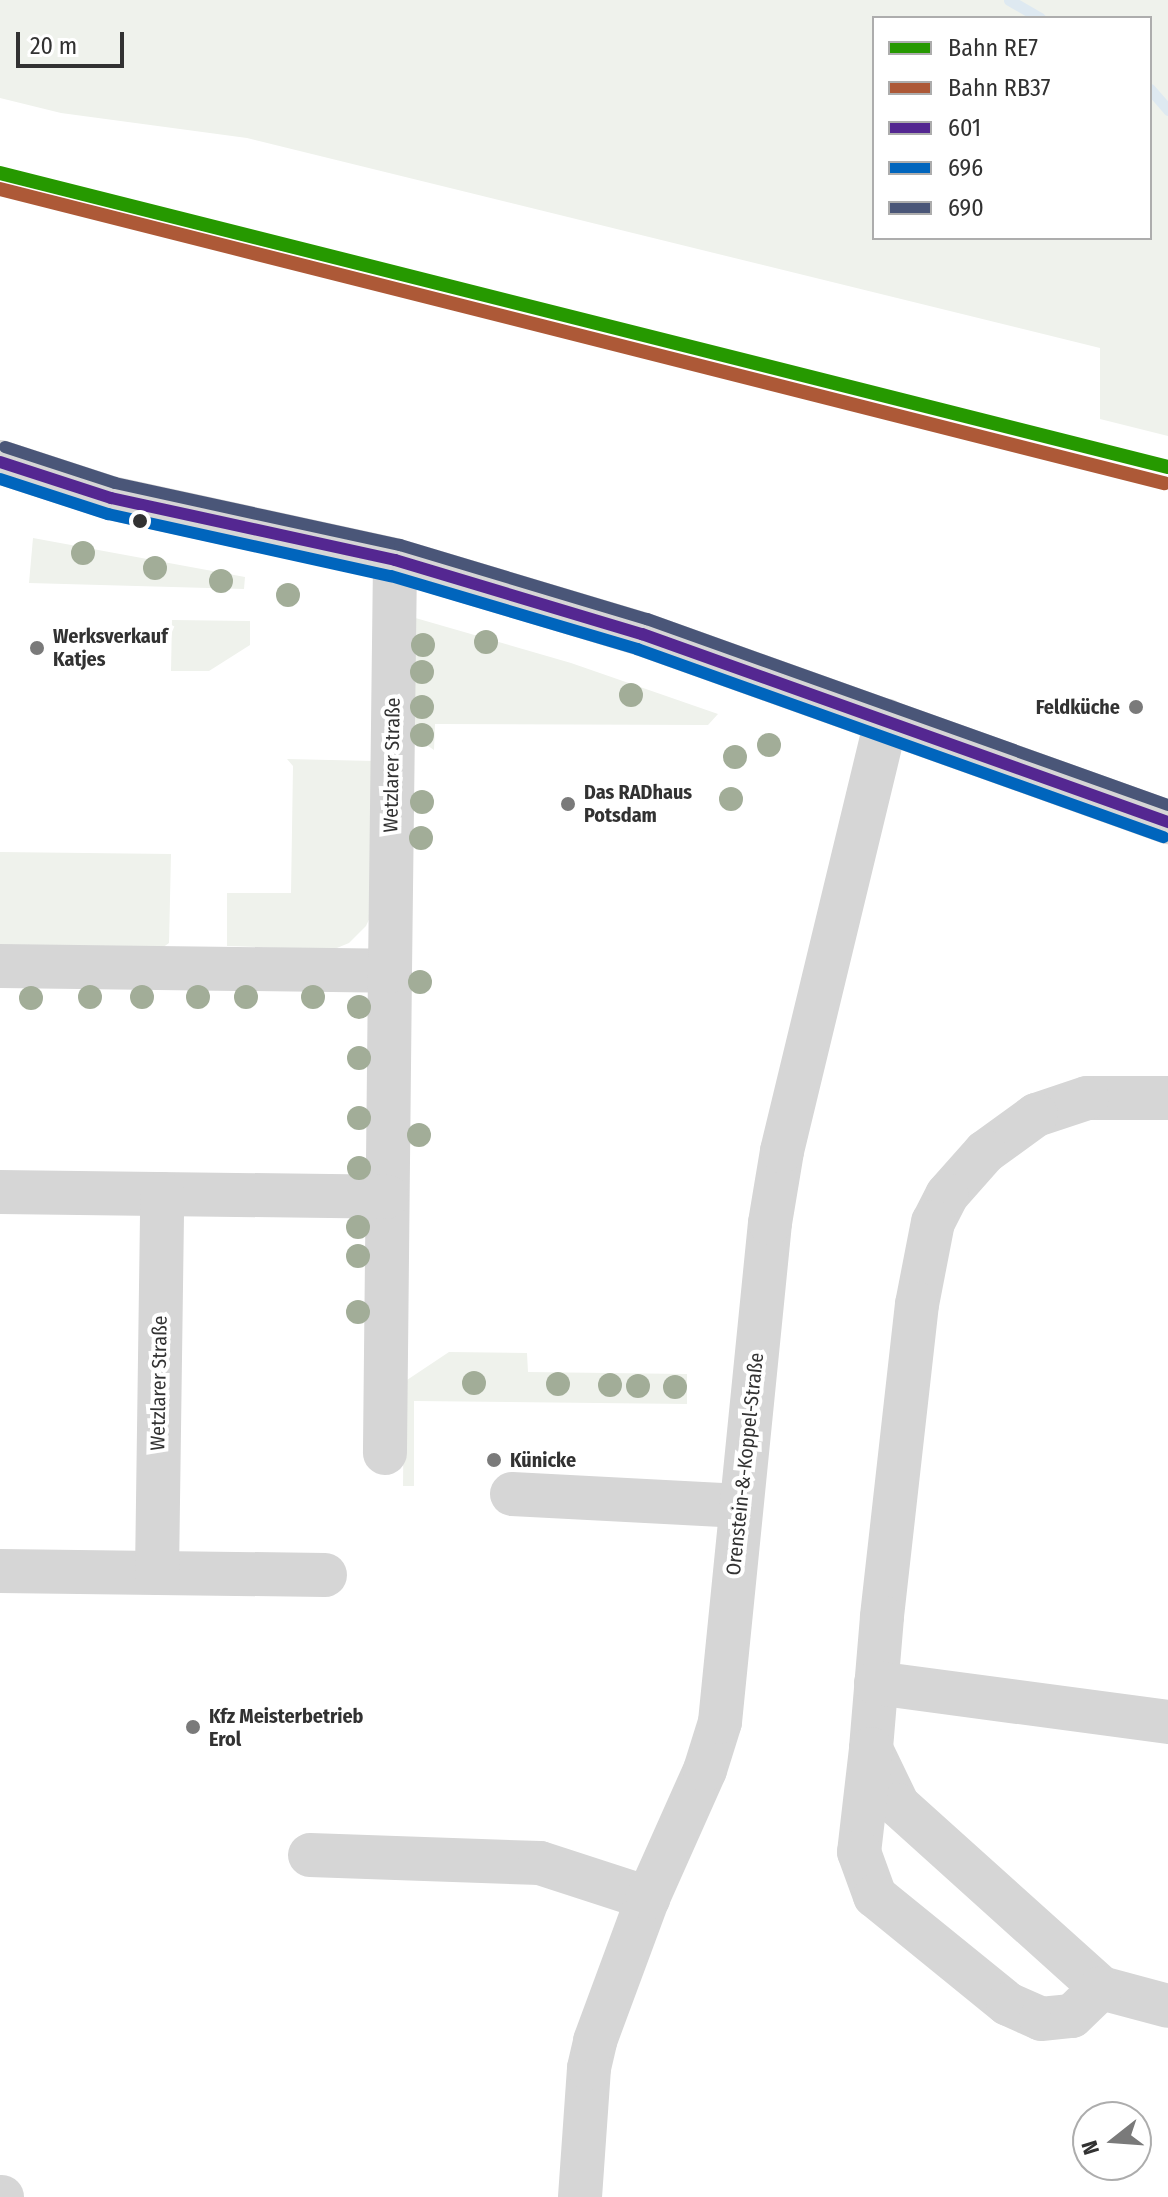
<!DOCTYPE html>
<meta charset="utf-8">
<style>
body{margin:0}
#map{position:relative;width:1168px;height:2197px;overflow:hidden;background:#fff;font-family:"Fira Sans Condensed",sans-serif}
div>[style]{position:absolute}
.green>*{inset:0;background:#eff2ec}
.stream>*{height:11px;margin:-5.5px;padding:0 5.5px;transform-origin:5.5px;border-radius:5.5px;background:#dee9f1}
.minor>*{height:44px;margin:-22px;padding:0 22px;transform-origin:22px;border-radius:22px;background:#d6d6d6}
.bus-1>*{height:12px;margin:-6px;padding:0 6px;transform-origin:6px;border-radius:6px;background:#542791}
.bus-2>*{height:12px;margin:-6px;padding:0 6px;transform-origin:6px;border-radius:6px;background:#0065bd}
.bus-3>*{height:12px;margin:-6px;padding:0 6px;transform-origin:6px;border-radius:6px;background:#4a5678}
.rail-1>*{height:14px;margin:-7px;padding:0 7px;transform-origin:7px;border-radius:7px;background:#269900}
.rail-2>*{height:14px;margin:-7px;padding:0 7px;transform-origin:7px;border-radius:7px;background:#ad5937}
.trees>*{width:24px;height:24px;margin:-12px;border-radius:50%;background:#a2ad98}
.dots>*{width:22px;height:22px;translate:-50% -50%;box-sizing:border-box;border:4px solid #fff;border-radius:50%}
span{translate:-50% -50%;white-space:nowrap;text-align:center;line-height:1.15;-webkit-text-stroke:8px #fff;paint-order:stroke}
.poi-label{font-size:20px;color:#323232;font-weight:700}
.left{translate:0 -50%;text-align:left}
.right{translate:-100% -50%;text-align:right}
.street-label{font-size:20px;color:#323232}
.legend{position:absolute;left:872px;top:16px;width:280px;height:224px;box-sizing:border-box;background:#fff;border:2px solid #adadad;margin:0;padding:10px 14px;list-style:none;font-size:24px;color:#323232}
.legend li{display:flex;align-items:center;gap:16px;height:40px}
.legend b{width:40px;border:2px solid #adadad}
.north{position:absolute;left:1072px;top:2101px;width:80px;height:80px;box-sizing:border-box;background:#fff;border:2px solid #adadad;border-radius:50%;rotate:253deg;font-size:22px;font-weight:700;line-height:32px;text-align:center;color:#323232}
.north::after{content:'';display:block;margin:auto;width:28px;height:36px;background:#7a7a7a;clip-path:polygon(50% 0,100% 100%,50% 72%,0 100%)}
.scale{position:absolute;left:16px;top:32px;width:108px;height:36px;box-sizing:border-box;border:4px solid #323232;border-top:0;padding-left:10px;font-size:24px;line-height:28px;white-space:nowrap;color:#323232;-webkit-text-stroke:6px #fff;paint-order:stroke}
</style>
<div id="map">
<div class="green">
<div style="clip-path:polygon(evenodd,0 0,1168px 0,1168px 436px,1100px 419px,1100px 348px,247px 138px,61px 113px,0 98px,0 0,874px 18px,1150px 18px,1150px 238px,874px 238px,874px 18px)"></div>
<div style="clip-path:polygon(33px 538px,245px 577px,244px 589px,29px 583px)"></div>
<div style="clip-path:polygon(412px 617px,571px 663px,718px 714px,708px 725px,435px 724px,434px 750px,415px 737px)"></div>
<div style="clip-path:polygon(172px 620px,250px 621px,250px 645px,209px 671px,171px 671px)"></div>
<div style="clip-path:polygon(287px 759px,374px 761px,373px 911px,366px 926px,349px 943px,332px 950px,227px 946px,227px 893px,291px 893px,293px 766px)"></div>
<div style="clip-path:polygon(0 852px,171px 854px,169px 943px,162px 948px,0 947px)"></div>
<div style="clip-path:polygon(449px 1352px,527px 1353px,528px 1372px,687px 1374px,687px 1404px,414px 1401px,414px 1486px,403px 1486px,404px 1382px)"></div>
</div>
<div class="stream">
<div style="left:1009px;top:0;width:36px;rotate:30deg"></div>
<div style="left:1150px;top:89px;width:28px;rotate:49deg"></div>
</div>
<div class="minor">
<div style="left:0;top:462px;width:117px;rotate:18deg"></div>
<div style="left:111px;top:498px;width:291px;rotate:12.3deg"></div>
<div style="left:395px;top:560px;width:258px;rotate:16.7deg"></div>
<div style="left:642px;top:634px;width:559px;rotate:19.67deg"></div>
<div style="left:0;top:966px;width:390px;rotate:0.7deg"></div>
<div style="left:390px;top:971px;width:482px;rotate:90.6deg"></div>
<div style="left:390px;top:971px;width:411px;rotate:-89.3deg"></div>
<div style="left:1168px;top:1098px;width:81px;rotate:180deg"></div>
<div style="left:1087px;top:1098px;width:54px;rotate:161.6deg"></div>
<div style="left:1036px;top:1115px;width:63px;rotate:144deg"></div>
<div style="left:985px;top:1152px;width:57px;rotate:131.5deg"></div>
<div style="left:947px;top:1195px;width:30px;rotate:117deg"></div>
<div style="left:933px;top:1222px;width:84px;rotate:101deg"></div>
<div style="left:917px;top:1304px;width:315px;rotate:96.4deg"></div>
<div style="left:882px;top:1617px;width:132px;rotate:94.8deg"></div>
<div style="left:871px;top:1749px;width:62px;rotate:64.3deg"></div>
<div style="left:898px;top:1805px;width:273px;rotate:42deg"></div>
<div style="left:1101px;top:1988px;width:69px;rotate:15deg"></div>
<div style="left:0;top:1192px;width:387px;rotate:0.7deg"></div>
<div style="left:512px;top:1494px;width:229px;rotate:3deg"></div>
<div style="left:0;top:1571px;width:325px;rotate:0.7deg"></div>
<div style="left:157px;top:1573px;width:379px;rotate:-89.2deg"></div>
<div style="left:876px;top:1683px;width:295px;rotate:7.6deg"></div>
<div style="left:871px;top:1749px;width:104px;rotate:96.6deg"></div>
<div style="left:859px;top:1852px;width:47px;rotate:70deg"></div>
<div style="left:875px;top:1896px;width:171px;rotate:39.1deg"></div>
<div style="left:1008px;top:2004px;width:36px;rotate:24deg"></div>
<div style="left:1041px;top:2019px;width:31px;rotate:-6deg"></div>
<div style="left:1072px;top:2016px;width:40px;rotate:-44deg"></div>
<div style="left:310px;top:1855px;width:230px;rotate:2deg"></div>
<div style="left:540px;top:1863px;width:114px;rotate:18deg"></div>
<div style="left:0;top:2197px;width:2px"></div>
<div style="left:580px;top:2197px;width:129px;rotate:-86deg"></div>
<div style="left:589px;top:2068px;width:28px;rotate:-77deg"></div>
<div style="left:595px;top:2041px;width:153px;rotate:-69.7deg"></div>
<div style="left:648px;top:1898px;width:140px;rotate:-66deg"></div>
<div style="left:705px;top:1770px;width:50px;rotate:-72.6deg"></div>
<div style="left:720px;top:1722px;width:501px;rotate:-84.28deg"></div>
<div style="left:770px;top:1223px;width:73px;rotate:-80.5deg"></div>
<div style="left:782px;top:1151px;width:443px;rotate:-76.4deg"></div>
</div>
<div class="bus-1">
<div style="left:0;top:462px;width:117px;rotate:18deg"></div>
<div style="left:111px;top:498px;width:291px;rotate:12.3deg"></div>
<div style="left:395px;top:560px;width:258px;rotate:16.7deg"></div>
<div style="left:642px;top:634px;width:559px;rotate:19.67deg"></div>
</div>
<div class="bus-2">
<div style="left:0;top:479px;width:114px;rotate:18deg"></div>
<div style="left:108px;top:514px;width:290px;rotate:12.4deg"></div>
<div style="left:391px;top:576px;width:257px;rotate:16.5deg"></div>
<div style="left:637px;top:649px;width:559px;rotate:19.67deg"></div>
</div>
<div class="bus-3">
<div style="left:5px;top:447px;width:116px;rotate:18.1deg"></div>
<div style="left:115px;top:483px;width:292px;rotate:12.3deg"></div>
<div style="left:400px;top:545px;width:258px;rotate:16.7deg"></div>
<div style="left:647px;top:619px;width:553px;rotate:19.65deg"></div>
</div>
<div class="rail-1">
<div style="left:0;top:173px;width:1204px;rotate:14.13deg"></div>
</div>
<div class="rail-2">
<div style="left:0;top:189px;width:1201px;rotate:14.18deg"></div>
</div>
<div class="trees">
<div style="left:83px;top:553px"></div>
<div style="left:155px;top:568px"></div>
<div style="left:221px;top:581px"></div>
<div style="left:288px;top:595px"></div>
<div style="left:486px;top:642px"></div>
<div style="left:423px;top:645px"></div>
<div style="left:422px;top:672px"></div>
<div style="left:631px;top:695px"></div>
<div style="left:422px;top:707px"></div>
<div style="left:422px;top:735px"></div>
<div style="left:769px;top:745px"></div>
<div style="left:735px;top:757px"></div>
<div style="left:731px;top:799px"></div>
<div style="left:422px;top:802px"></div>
<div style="left:421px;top:838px"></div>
<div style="left:420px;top:982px"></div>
<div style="left:90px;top:997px"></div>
<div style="left:142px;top:997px"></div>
<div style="left:198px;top:997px"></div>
<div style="left:246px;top:997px"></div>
<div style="left:313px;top:997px"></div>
<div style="left:31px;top:998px"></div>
<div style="left:359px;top:1007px"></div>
<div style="left:359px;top:1058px"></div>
<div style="left:359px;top:1118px"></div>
<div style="left:419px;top:1135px"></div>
<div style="left:359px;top:1168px"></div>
<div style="left:358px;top:1227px"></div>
<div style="left:358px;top:1256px"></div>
<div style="left:358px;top:1312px"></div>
<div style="left:474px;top:1383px"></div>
<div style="left:558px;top:1384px"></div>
<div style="left:610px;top:1385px"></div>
<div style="left:638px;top:1386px"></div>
<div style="left:675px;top:1387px"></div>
</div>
<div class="dots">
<div style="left:140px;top:521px;background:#323232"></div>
<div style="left:37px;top:648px;background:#7a7a7a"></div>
<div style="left:1136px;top:707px;background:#7a7a7a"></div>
<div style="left:568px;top:804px;background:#7a7a7a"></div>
<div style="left:494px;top:1460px;background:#7a7a7a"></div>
<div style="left:193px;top:1727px;background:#7a7a7a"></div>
</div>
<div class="poi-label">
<span class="left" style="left:53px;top:648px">Werksverkauf<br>Katjes</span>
<span class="right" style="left:1120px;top:707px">Feldküche</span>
<span class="left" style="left:584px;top:804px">Das RADhaus<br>Potsdam</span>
<span class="left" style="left:510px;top:1460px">Künicke</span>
<span class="left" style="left:209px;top:1728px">Kfz Meisterbetrieb<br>Erol</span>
</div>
<div class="street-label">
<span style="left:392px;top:765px;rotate:-89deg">Wetzlarer Straße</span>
<span style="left:159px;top:1383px;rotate:-89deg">Wetzlarer Straße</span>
<span style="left:745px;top:1464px;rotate:-84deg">Orenstein-&amp;-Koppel-Straße</span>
</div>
<ul class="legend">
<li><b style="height:10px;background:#269900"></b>Bahn RE7</li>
<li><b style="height:10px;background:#ad5937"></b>Bahn RB37</li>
<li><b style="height:10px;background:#542791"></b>601</li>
<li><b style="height:10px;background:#0065bd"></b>696</li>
<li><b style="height:10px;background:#4a5678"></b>690</li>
</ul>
<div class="north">N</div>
<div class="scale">20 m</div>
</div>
